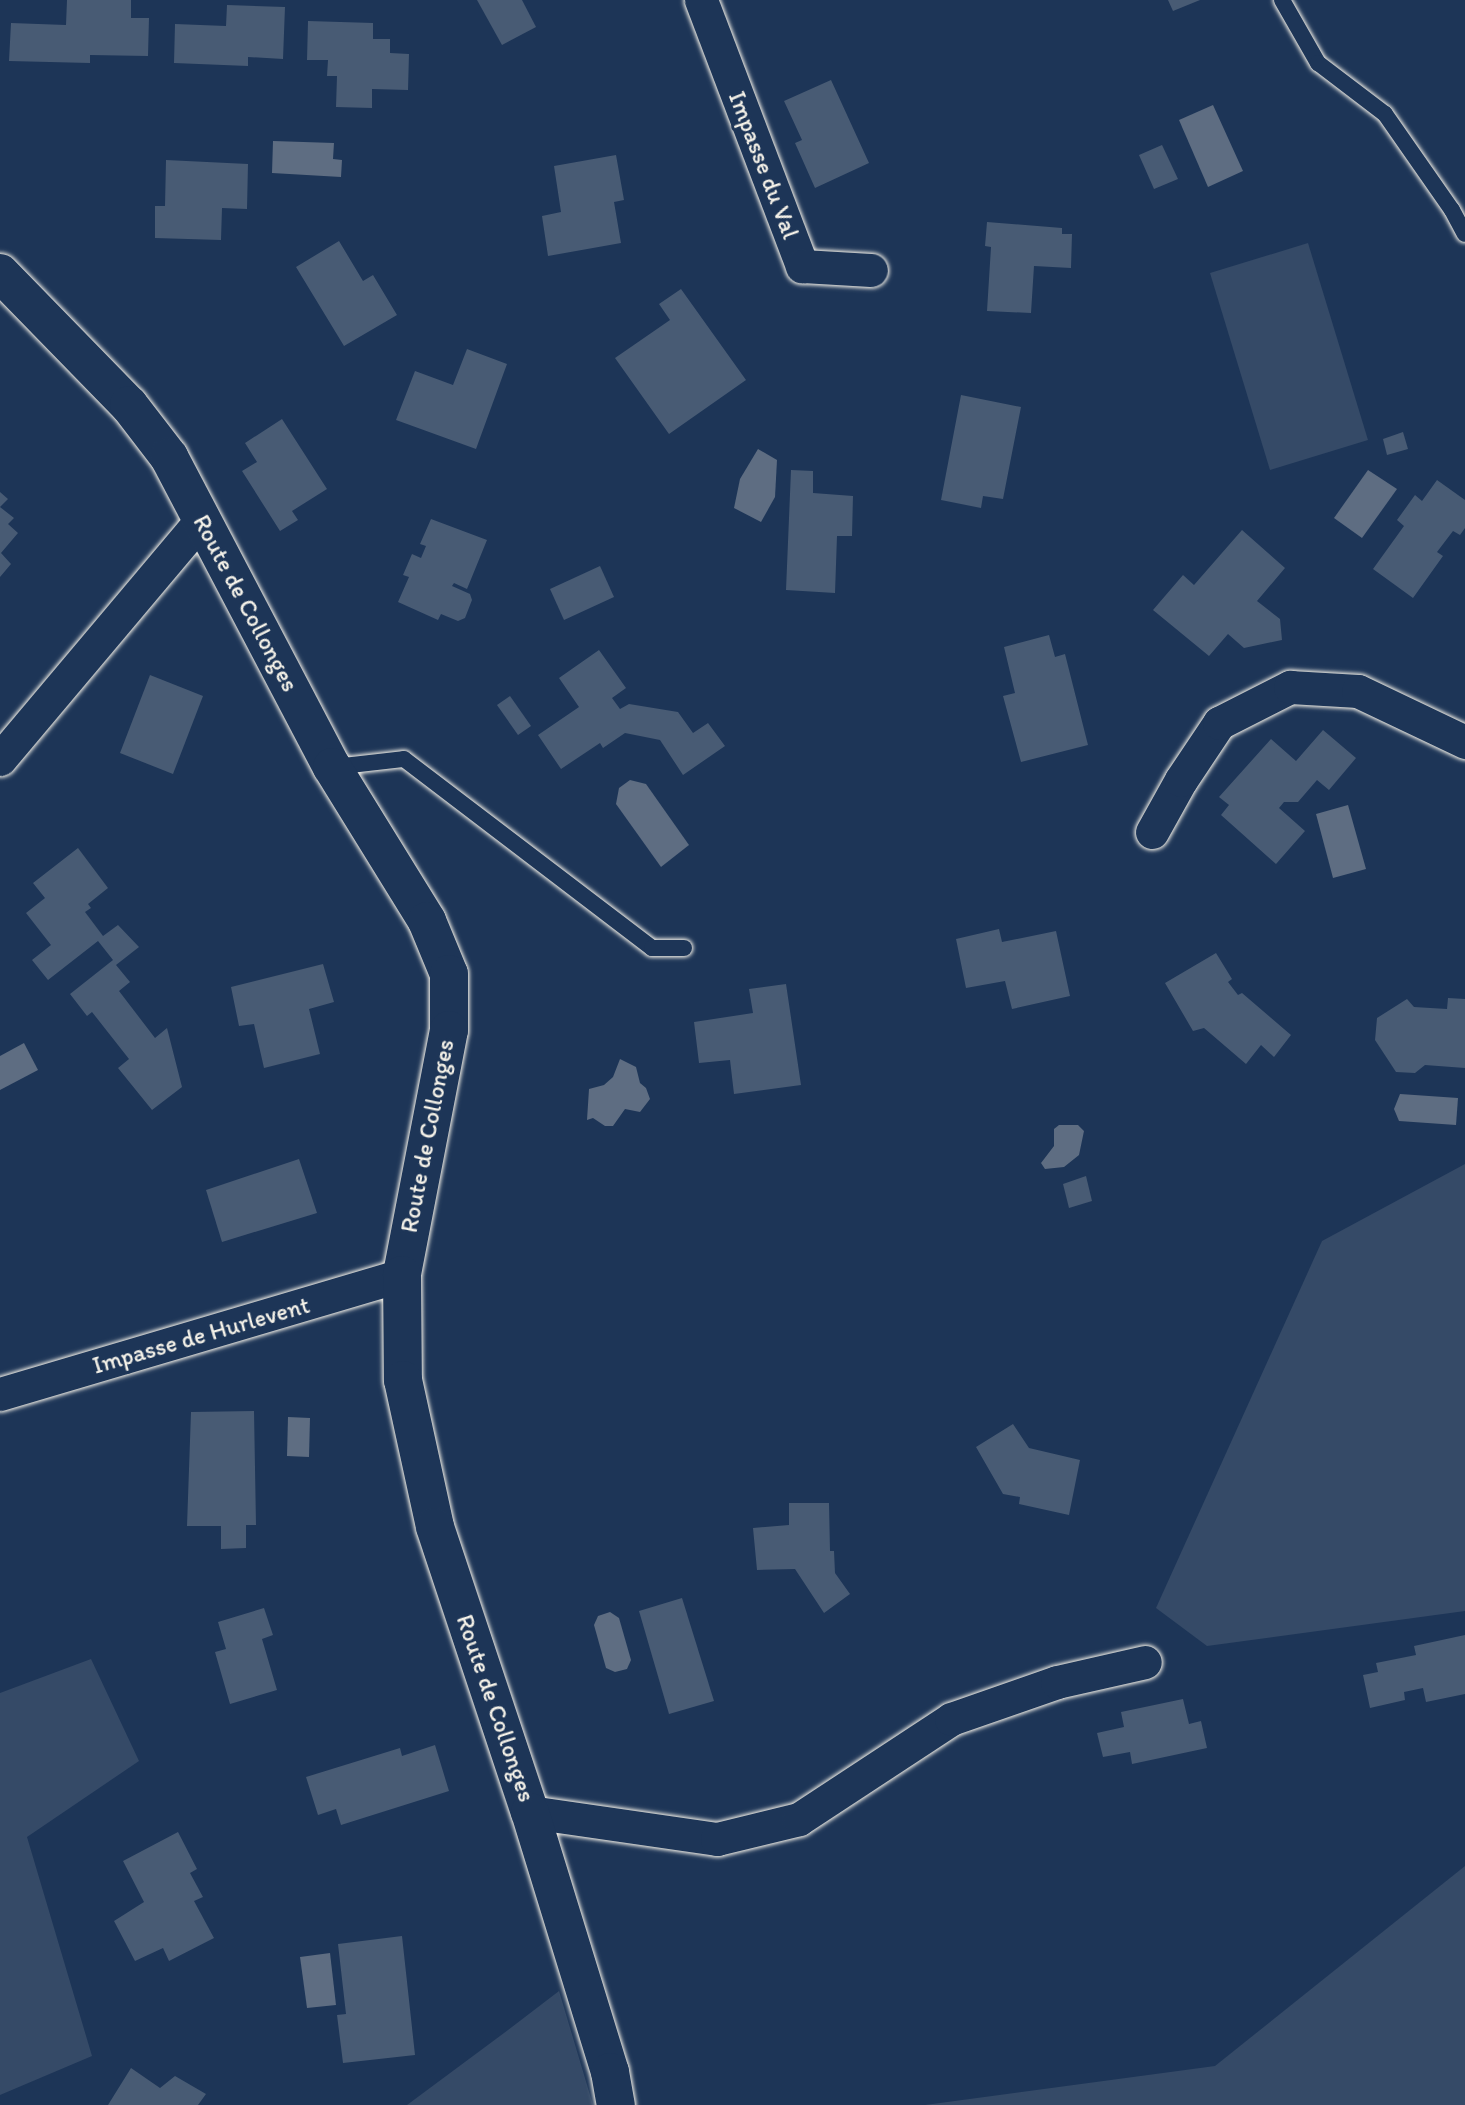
<!DOCTYPE html>
<style>
body{margin:0}
#map{position:relative;width:1465px;height:2105px;overflow:hidden;background:#1d3557;font-family:Itim,sans-serif}
div>[style]{position:absolute}
.green>*{inset:0;background:#354a67}
.water>*{inset:0;background:#5e6d82}
.building>*{inset:0;background:#485b74}
.roads{filter:drop-shadow(0 0 2px #f4f1e8) drop-shadow(0 0 2px #f4f1e8)}
.lane>*{height:16px;margin:-8px;padding:0 8px;transform-origin:8px;border-radius:8px;background:#1d3557}
.street>*{height:33px;margin:-16.5px;padding:0 16.5px;transform-origin:16.5px;border-radius:16.5px;background:#1d3557}
.secondary>*{height:38px;margin:-19px;padding:0 19px;transform-origin:19px;border-radius:19px;background:#1d3557}
span{translate:-50% -50%;white-space:nowrap;text-align:center;line-height:1.15;-webkit-text-stroke:6px #1d3557;paint-order:stroke}
.street-label{font-size:24px;color:#f4f1e8}
</style>
<div id="map">
<div class="green">
<div style="clip-path:polygon(1308px 243px,1368px 440px,1270px 470px,1210px 273px)"></div>
<div style="clip-path:polygon(1465px 1164px,1465px 1611px,1207px 1646px,1156px 1608px,1322px 1241px)"></div>
<div style="clip-path:polygon(91px 1659px,139px 1761px,27px 1837px,92px 2056px,0 2095px,0 1693px)"></div>
<div style="clip-path:polygon(1465px 1866px,1465px 2105px,925px 2105px,1215px 2066px)"></div>
<div style="clip-path:polygon(559px 1991px,593px 2105px,407px 2105px,504px 2033px)"></div>
</div>
<div class="water">
<div style="clip-path:polygon(1213px 105px,1243px 171px,1208px 187px,1179px 120px)"></div>
<div style="clip-path:polygon(273px 141px,334px 143px,333px 159px,342px 160px,341px 177px,272px 173px)"></div>
<div style="clip-path:polygon(758px 449px,777px 460px,775px 497px,761px 522px,734px 508px,740px 479px)"></div>
<div style="clip-path:polygon(1368px 470px,1397px 489px,1362px 538px,1334px 518px)"></div>
<div style="clip-path:polygon(630px 780px,646px 784px,689px 845px,661px 867px,616px 804px,619px 788px)"></div>
<div style="clip-path:polygon(1348px 805px,1366px 869px,1333px 878px,1316px 814px)"></div>
<div style="clip-path:polygon(24px 1043px,38px 1070px,0 1090px,0 1056px)"></div>
<div style="clip-path:polygon(620px 1059px,636px 1067px,640px 1083px,646px 1088px,650px 1099px,640px 1112px,625px 1109px,613px 1126px,605px 1126px,593px 1118px,587px 1120px,589px 1089px,604px 1085px,613px 1077px)"></div>
<div style="clip-path:polygon(1400px 1094px,1458px 1098px,1456px 1125px,1399px 1121px,1394px 1109px)"></div>
<div style="clip-path:polygon(1078px 1125px,1084px 1131px,1079px 1155px,1064px 1167px,1045px 1169px,1041px 1163px,1054px 1146px,1054px 1129px,1059px 1125px)"></div>
<div style="clip-path:polygon(288px 1417px,310px 1418px,309px 1457px,287px 1456px)"></div>
<div style="clip-path:polygon(610px 1612px,619px 1618px,631px 1660px,627px 1669px,615px 1672px,606px 1668px,594px 1625px,598px 1616px)"></div>
<div style="clip-path:polygon(330px 1953px,336px 2005px,307px 2008px,300px 1957px)"></div>
</div>
<div class="building">
<div style="clip-path:polygon(67px 0,131px 0,131px 18px,149px 18px,148px 56px,90px 55px,90px 63px,9px 61px,11px 23px,66px 25px)"></div>
<div style="clip-path:polygon(477px 0,522px 0,536px 27px,502px 45px)"></div>
<div style="clip-path:polygon(1168px 0,1200px 0,1173px 11px)"></div>
<div style="clip-path:polygon(227px 5px,285px 7px,283px 59px,248px 57px,248px 66px,174px 63px,175px 24px,226px 26px)"></div>
<div style="clip-path:polygon(308px 21px,373px 23px,373px 39px,390px 39px,390px 53px,409px 54px,408px 90px,372px 89px,372px 108px,336px 107px,337px 76px,327px 76px,328px 60px,307px 60px)"></div>
<div style="clip-path:polygon(831px 80px,869px 163px,815px 188px,795px 143px,802px 140px,784px 101px)"></div>
<div style="clip-path:polygon(1162px 145px,1178px 179px,1154px 189px,1139px 155px)"></div>
<div style="clip-path:polygon(616px 155px,624px 200px,614px 202px,621px 243px,548px 256px,542px 216px,561px 212px,554px 166px)"></div>
<div style="clip-path:polygon(166px 160px,248px 164px,247px 209px,222px 208px,221px 240px,155px 238px,155px 206px,165px 206px)"></div>
<div style="clip-path:polygon(987px 222px,1062px 228px,1062px 234px,1072px 234px,1071px 268px,1034px 266px,1031px 313px,987px 311px,991px 247px,985px 246px)"></div>
<div style="clip-path:polygon(339px 241px,363px 281px,373px 275px,397px 315px,344px 346px,296px 267px)"></div>
<div style="clip-path:polygon(681px 289px,746px 380px,669px 434px,615px 358px,670px 320px,659px 304px)"></div>
<div style="clip-path:polygon(467px 349px,507px 364px,476px 449px,396px 420px,415px 371px,453px 385px)"></div>
<div style="clip-path:polygon(961px 395px,1021px 407px,1003px 499px,983px 496px,981px 508px,941px 500px)"></div>
<div style="clip-path:polygon(282px 419px,327px 489px,292px 511px,298px 520px,280px 531px,242px 471px,257px 462px,245px 443px)"></div>
<div style="clip-path:polygon(1403px 432px,1408px 449px,1387px 455px,1383px 439px)"></div>
<div style="clip-path:polygon(791px 470px,813px 471px,813px 493px,853px 496px,852px 536px,837px 536px,835px 593px,786px 590px)"></div>
<div style="clip-path:polygon(1437px 480px,1465px 500px,1465px 528px,1460px 535px,1453px 531px,1437px 552px,1443px 556px,1413px 598px,1373px 569px,1404px 526px,1397px 520px,1415px 495px,1422px 501px)"></div>
<div style="clip-path:polygon(0 492px,8px 499px,0 507px,14px 518px,8px 524px,18px 533px,1px 553px,11px 564px,0 577px)"></div>
<div style="clip-path:polygon(431px 519px,487px 540px,467px 589px,454px 583px,452px 586px,470px 594px,472px 600px,465px 618px,458px 621px,441px 614px,438px 620px,398px 602px,409px 577px,403px 575px,412px 554px,421px 558px,426px 546px,420px 544px)"></div>
<div style="clip-path:polygon(1242px 530px,1285px 568px,1257px 601px,1280px 619px,1282px 640px,1244px 648px,1228px 634px,1209px 656px,1153px 610px,1183px 575px,1194px 585px)"></div>
<div style="clip-path:polygon(600px 566px,614px 597px,564px 620px,550px 589px)"></div>
<div style="clip-path:polygon(1049px 635px,1055px 657px,1065px 654px,1088px 745px,1021px 762px,1003px 696px,1015px 693px,1004px 647px)"></div>
<div style="clip-path:polygon(599px 650px,626px 688px,612px 698px,620px 709px,629px 704px,678px 712px,693px 733px,708px 723px,725px 746px,683px 775px,660px 740px,625px 733px,603px 748px,600px 743px,561px 769px,538px 735px,579px 707px,559px 678px)"></div>
<div style="clip-path:polygon(150px 675px,203px 696px,173px 774px,120px 753px)"></div>
<div style="clip-path:polygon(510px 696px,531px 726px,518px 735px,497px 705px)"></div>
<div style="clip-path:polygon(1323px 730px,1356px 758px,1329px 790px,1317px 780px,1298px 802px,1284px 802px,1279px 808px,1305px 831px,1276px 864px,1221px 815px,1229px 805px,1219px 797px,1271px 739px,1296px 761px)"></div>
<div style="clip-path:polygon(78px 848px,108px 888px,88px 904px,91px 908px,85px 912px,103px 936px,118px 925px,139px 947px,116px 965px,130px 982px,119px 991px,155px 1038px,167px 1028px,182px 1087px,152px 1110px,118px 1068px,129px 1059px,92px 1012px,87px 1016px,70px 994px,113px 960px,98px 941px,48px 980px,32px 960px,51px 945px,26px 913px,45px 898px,33px 883px)"></div>
<div style="clip-path:polygon(999px 929px,1002px 942px,1056px 931px,1070px 996px,1012px 1009px,1005px 981px,966px 988px,956px 939px)"></div>
<div style="clip-path:polygon(1216px 953px,1232px 979px,1228px 982px,1238px 995px,1242px 993px,1291px 1035px,1274px 1057px,1261px 1045px,1246px 1064px,1204px 1028px,1193px 1031px,1165px 983px)"></div>
<div style="clip-path:polygon(323px 964px,334px 1002px,309px 1009px,320px 1054px,264px 1068px,254px 1024px,239px 1026px,231px 987px)"></div>
<div style="clip-path:polygon(786px 984px,801px 1085px,734px 1094px,730px 1060px,699px 1063px,694px 1022px,753px 1013px,749px 989px)"></div>
<div style="clip-path:polygon(1448px 998px,1465px 999px,1465px 1068px,1425px 1065px,1415px 1073px,1396px 1072px,1375px 1040px,1377px 1018px,1407px 999px,1414px 1007px,1447px 1009px)"></div>
<div style="clip-path:polygon(299px 1159px,317px 1213px,222px 1242px,206px 1190px)"></div>
<div style="clip-path:polygon(1086px 1176px,1092px 1201px,1069px 1208px,1063px 1184px)"></div>
<div style="clip-path:polygon(254px 1411px,256px 1525px,246px 1525px,246px 1548px,221px 1549px,221px 1526px,187px 1526px,191px 1412px)"></div>
<div style="clip-path:polygon(1013px 1424px,1029px 1448px,1080px 1460px,1069px 1515px,1019px 1504px,1020px 1497px,1003px 1494px,976px 1447px)"></div>
<div style="clip-path:polygon(789px 1503px,829px 1503px,830px 1551px,834px 1551px,835px 1573px,850px 1594px,824px 1613px,795px 1569px,757px 1570px,753px 1528px,789px 1525px)"></div>
<div style="clip-path:polygon(682px 1598px,714px 1701px,669px 1714px,639px 1611px)"></div>
<div style="clip-path:polygon(264px 1608px,273px 1635px,262px 1639px,277px 1690px,230px 1704px,215px 1652px,226px 1649px,218px 1622px)"></div>
<div style="clip-path:polygon(1465px 1635px,1465px 1694px,1426px 1702px,1423px 1688px,1404px 1692px,1405px 1700px,1370px 1708px,1363px 1675px,1378px 1672px,1376px 1663px,1416px 1655px,1414px 1646px)"></div>
<div style="clip-path:polygon(1183px 1699px,1189px 1724px,1201px 1721px,1207px 1748px,1132px 1764px,1130px 1752px,1103px 1757px,1097px 1733px,1124px 1727px,1121px 1712px)"></div>
<div style="clip-path:polygon(435px 1745px,449px 1791px,341px 1825px,336px 1809px,318px 1815px,306px 1777px,400px 1748px,402px 1756px)"></div>
<div style="clip-path:polygon(178px 1832px,197px 1869px,190px 1873px,203px 1897px,194px 1901px,214px 1938px,169px 1961px,163px 1948px,135px 1961px,114px 1921px,144px 1902px,123px 1861px)"></div>
<div style="clip-path:polygon(402px 1936px,415px 2055px,343px 2063px,337px 2015px,346px 2014px,338px 1944px)"></div>
<div style="clip-path:polygon(131px 2068px,160px 2088px,175px 2076px,206px 2094px,198px 2105px,108px 2105px)"></div>
</div>
<div class="roads">
<div class="lane">
<div style="left:1282px;top:0;width:73px;rotate:60.3deg"></div>
<div style="left:1318px;top:63px;width:84px;rotate:37.3deg"></div>
<div style="left:1385px;top:114px;width:117px;rotate:55.1deg"></div>
<div style="left:1452px;top:210px;width:27px;rotate:62deg"></div>
<div style="left:334px;top:767px;width:70px;rotate:-6.5deg"></div>
<div style="left:404px;top:759px;width:312px;rotate:37.3deg"></div>
<div style="left:652px;top:948px;width:32px"></div>
</div>
<div class="street">
<div style="left:701px;top:0;width:285px;rotate:69.2deg"></div>
<div style="left:802px;top:266px;width:69px;rotate:3.3deg"></div>
<div style="left:0;top:759px;width:314px;rotate:-49.9deg"></div>
<div style="left:1152px;top:832px;width:60px;rotate:-60.9deg"></div>
<div style="left:1181px;top:780px;width:69px;rotate:-56.3deg"></div>
<div style="left:1219px;top:723px;width:80px;rotate:-26.9deg"></div>
<div style="left:1290px;top:687px;width:68px;rotate:3.4deg"></div>
<div style="left:1358px;top:691px;width:119px;rotate:25.5deg"></div>
<div style="left:0;top:1394px;width:419px;rotate:-16.5deg"></div>
<div style="left:530px;top:1812px;width:189px;rotate:8.2deg"></div>
<div style="left:717px;top:1839px;width:84px;rotate:-13.7deg"></div>
<div style="left:799px;top:1819px;width:182px;rotate:-33.3deg"></div>
<div style="left:951px;top:1719px;width:112px;rotate:-19.2deg"></div>
<div style="left:1057px;top:1682px;width:90px;rotate:-12.8deg"></div>
</div>
<div class="secondary">
<div style="left:0;top:273px;width:185px;rotate:45.7deg"></div>
<div style="left:129px;top:405px;width:66px;rotate:52.4deg"></div>
<div style="left:169px;top:457px;width:350px;rotate:62.3deg"></div>
<div style="left:332px;top:767px;width:181px;rotate:58.3deg"></div>
<div style="left:427px;top:921px;width:57px;rotate:67.5deg"></div>
<div style="left:449px;top:974px;width:56px;rotate:90deg"></div>
<div style="left:449px;top:1030px;width:249px;rotate:100.9deg"></div>
<div style="left:402px;top:1275px;width:105px;rotate:89.5deg"></div>
<div style="left:403px;top:1380px;width:150px;rotate:77.7deg"></div>
<div style="left:435px;top:1527px;width:300px;rotate:71.6deg"></div>
<div style="left:530px;top:1812px;width:272px;rotate:72.9deg"></div>
<div style="left:610px;top:2072px;width:34px;rotate:80deg"></div>
</div>
</div>
<div class="street-label">
<span style="left:764px;top:165px;rotate:69deg">Impasse du Val</span>
<span style="left:246px;top:603px;rotate:62deg">Route de Collonges</span>
<span style="left:427px;top:1136px;rotate:-79deg">Route de Collonges</span>
<span style="left:201px;top:1335px;rotate:-16deg">Impasse de Hurlevent</span>
<span style="left:496px;top:1708px;rotate:71deg">Route de Collonges</span>
</div>
</div>
